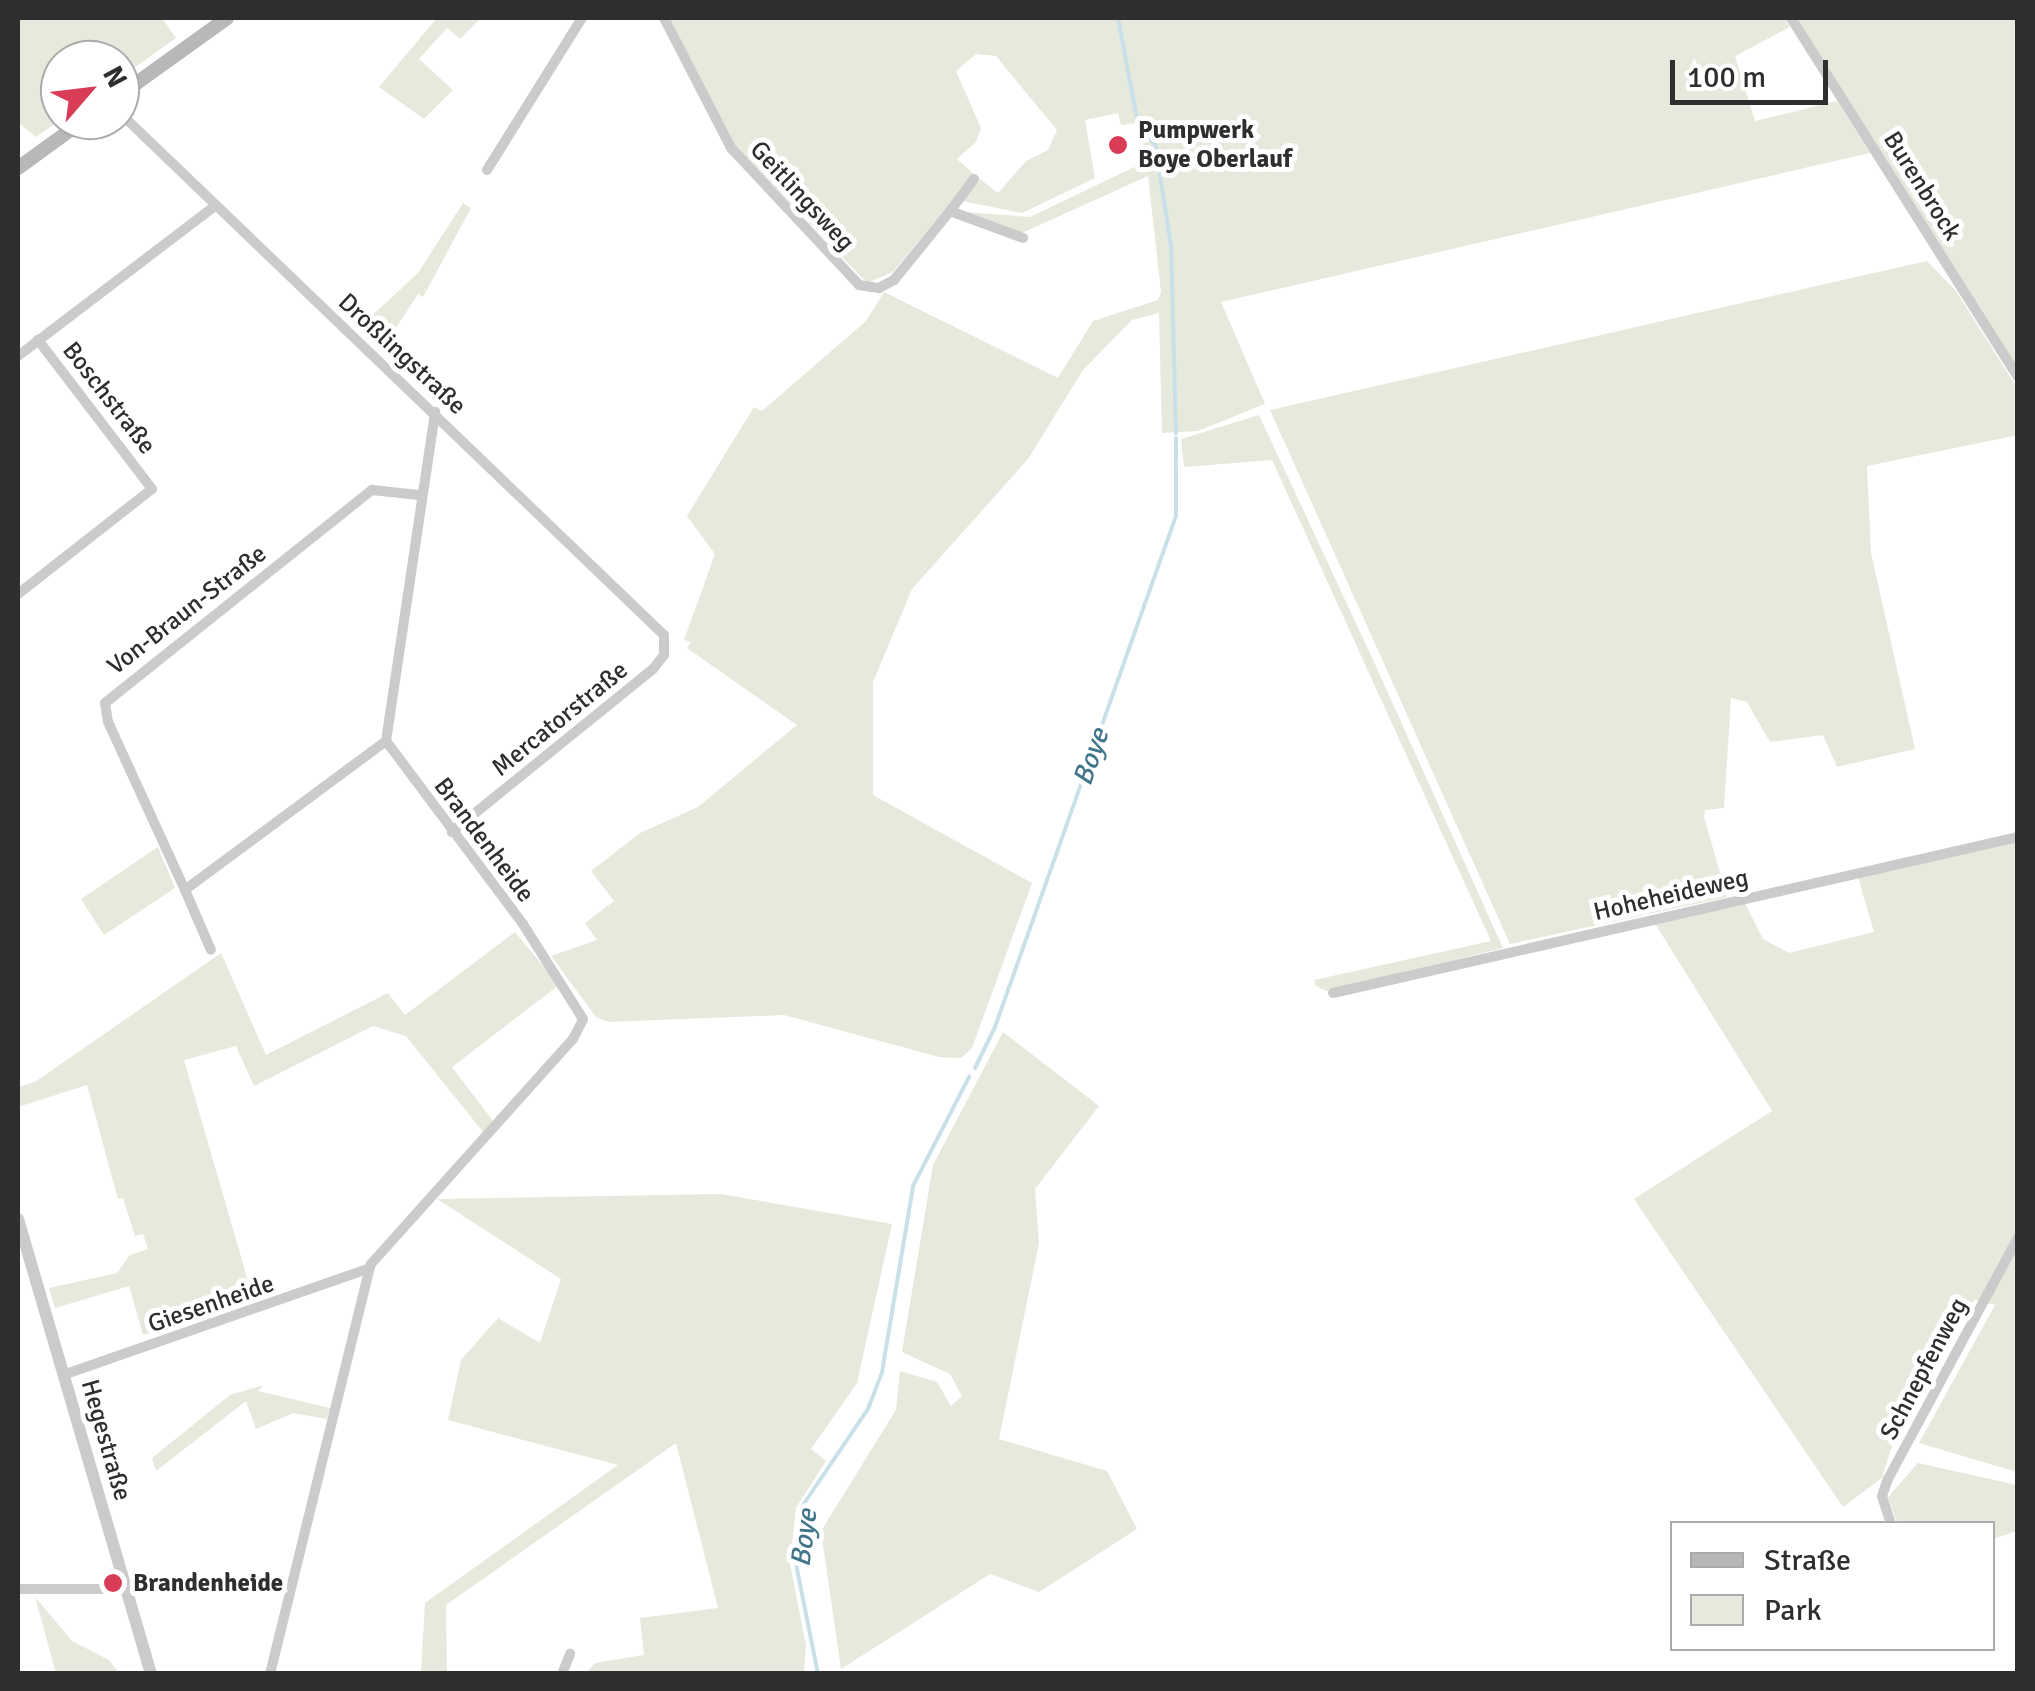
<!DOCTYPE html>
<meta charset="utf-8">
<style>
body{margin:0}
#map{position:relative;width:2035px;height:1691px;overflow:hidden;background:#fff;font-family:Signika,sans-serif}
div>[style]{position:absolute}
.green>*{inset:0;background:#e5eadc}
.stream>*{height:4px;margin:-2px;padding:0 2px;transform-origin:2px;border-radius:2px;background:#cae0e9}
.minor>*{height:10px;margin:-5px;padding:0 5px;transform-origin:5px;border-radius:5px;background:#cbcbcb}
.tertiary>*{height:12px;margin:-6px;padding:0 6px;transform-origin:6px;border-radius:6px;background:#cbcbcb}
.secondary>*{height:14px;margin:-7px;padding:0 7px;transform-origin:7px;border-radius:7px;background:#b8b8b8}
.dots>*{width:28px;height:28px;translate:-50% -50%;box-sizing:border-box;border:5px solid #fff;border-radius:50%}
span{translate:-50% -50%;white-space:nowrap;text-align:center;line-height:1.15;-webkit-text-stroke:10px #fff;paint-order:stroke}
.poi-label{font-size:25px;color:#2e2e2e;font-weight:700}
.left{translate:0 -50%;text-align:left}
.street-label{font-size:25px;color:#2e2e2e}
.water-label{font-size:28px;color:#41758a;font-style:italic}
.frame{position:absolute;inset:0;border:20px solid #2e2e2e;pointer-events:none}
.legend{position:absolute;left:1670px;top:1521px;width:325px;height:130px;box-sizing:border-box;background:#fff;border:2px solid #ababab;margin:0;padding:12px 18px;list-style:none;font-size:30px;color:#2e2e2e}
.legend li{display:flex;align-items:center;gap:20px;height:50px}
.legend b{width:50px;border:2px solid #ababab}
.north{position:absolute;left:40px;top:40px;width:100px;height:100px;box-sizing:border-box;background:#fff;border:2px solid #ababab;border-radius:50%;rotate:62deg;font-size:28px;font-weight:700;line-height:40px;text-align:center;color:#2e2e2e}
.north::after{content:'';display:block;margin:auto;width:35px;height:45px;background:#d93c57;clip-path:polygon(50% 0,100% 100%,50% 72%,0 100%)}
.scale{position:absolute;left:1670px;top:60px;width:158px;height:45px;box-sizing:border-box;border:5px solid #2e2e2e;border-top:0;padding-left:12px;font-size:30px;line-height:35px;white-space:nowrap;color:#2e2e2e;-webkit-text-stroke:8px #fff;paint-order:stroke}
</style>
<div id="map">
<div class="green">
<div style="clip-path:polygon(18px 18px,162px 18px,176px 38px,120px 78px,120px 60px,60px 60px,60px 120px,36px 137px,18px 122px)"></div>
<div style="clip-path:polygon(437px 18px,481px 18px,460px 39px,447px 28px,419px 59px,453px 90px,424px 119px,379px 87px)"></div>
<div style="clip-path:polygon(668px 18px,1784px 18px,1790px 27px,1735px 56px,1755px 121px,1837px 101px,1870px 153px,1221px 302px,1265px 404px,1198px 431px,1162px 433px,1159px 313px,1132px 320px,1083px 370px,1028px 459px,912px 589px,873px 682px,873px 795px,1032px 883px,972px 1048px,961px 1058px,939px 1057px,784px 1015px,608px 1022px,596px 1017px,551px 956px,597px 940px,585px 923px,614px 901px,591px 871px,640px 833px,698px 807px,797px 725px,687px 648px,691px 642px,684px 640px,715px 554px,687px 516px,754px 407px,762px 411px,866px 321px,884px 292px,1058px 378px,1093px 321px,1158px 300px,1161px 292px,1148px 176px,1022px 233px,966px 212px,1030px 217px,1149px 160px,1136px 123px,1121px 125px,1118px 113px,1085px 120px,1095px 178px,1022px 213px,962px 201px,980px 179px,998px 193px,1026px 161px,1048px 150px,1057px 130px,996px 56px,976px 54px,956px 71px,981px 128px,976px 142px,957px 159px,974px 174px,893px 272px,867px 283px,733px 144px)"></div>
<div style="clip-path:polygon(1795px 18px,2017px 18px,2017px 371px)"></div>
<div style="clip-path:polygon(463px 203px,471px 208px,423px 297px,418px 294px,381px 351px,363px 324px,418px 273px)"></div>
<div style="clip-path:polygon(1927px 261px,1956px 291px,2017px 388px,2018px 435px,1867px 466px,1871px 553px,1915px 749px,1837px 767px,1823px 735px,1770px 742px,1747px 702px,1731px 698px,1724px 808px,1705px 810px,1704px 817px,1727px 897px,1510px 944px,1270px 410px)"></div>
<div style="clip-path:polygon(1259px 415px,1374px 662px,1503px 948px,1326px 991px,1316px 986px,1314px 980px,1491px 941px,1272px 460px,1184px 467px,1181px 439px)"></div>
<div style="clip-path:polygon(2017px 840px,2017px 1472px,1919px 1443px,1995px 1305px,1974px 1300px,1891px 1449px,1882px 1478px,1843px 1507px,1634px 1199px,1772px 1111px,1654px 922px,1745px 903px,1763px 939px,1789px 953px,1874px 932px,1858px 877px)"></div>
<div style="clip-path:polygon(158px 847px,175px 888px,104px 935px,81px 899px)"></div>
<div style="clip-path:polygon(515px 932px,559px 985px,452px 1067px,493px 1121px,483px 1132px,406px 1036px,373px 1026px,254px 1086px,236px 1046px,184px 1060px,253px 1298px,143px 1335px,129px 1286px,55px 1308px,49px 1288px,117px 1273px,130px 1255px,148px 1249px,143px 1234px,135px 1236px,123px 1198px,118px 1199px,87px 1085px,18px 1107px,18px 1087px,35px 1082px,221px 953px,266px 1055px,388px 993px,405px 1015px)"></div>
<div style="clip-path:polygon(1003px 1032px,1099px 1106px,1035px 1189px,1039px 1243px,999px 1439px,1107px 1471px,1137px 1529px,1039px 1592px,990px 1574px,841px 1669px,821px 1531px,896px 1410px,900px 1371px,937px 1382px,951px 1406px,962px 1396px,950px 1374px,902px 1352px,933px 1165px)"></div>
<div style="clip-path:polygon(721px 1194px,892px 1224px,857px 1383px,811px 1449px,826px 1461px,796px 1508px,790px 1564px,806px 1645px,804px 1673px,586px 1673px,595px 1663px,644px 1655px,640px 1618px,718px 1608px,676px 1443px,446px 1605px,447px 1673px,421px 1673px,425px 1603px,618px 1465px,448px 1420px,461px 1360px,498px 1318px,540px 1343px,561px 1279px,437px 1199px)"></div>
<div style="clip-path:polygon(264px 1385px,258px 1391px,330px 1408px,327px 1419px,293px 1413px,256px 1429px,246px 1401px,156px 1471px,152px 1458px,230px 1395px)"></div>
<div style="clip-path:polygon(1918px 1463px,2017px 1485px,2017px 1531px,1993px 1539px,1992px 1524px,1897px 1523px,1888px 1497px)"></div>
<div style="clip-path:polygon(35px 1597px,72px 1641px,109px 1660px,119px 1673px,56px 1673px)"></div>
</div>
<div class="stream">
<div style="left:1118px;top:18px;width:113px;rotate:79.3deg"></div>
<div style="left:1139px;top:129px;width:22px;rotate:43deg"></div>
<div style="left:1155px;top:144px;width:102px;rotate:81deg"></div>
<div style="left:1171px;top:245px;width:188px;rotate:88.5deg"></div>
<div style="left:975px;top:1068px;width:46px;rotate:-64deg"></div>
<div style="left:995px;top:1027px;width:542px;rotate:-70.5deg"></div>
<div style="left:1176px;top:516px;width:78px;rotate:-90deg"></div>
<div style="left:818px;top:1674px;width:112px;rotate:-101.3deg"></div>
<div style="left:796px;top:1564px;width:59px;rotate:-83.2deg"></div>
<div style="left:803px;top:1505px;width:116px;rotate:-55.9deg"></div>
<div style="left:868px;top:1409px;width:40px;rotate:-69deg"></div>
<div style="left:882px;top:1372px;width:189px;rotate:-80.5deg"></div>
<div style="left:913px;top:1186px;width:123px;rotate:-62.8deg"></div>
</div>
<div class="minor">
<div style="left:664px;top:18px;width:146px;rotate:62.7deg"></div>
<div style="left:731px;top:148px;width:187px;rotate:46.9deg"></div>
<div style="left:859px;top:285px;width:20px;rotate:9deg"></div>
<div style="left:879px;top:288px;width:17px;rotate:-28deg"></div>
<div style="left:894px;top:280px;width:89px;rotate:-50.9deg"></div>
<div style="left:950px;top:211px;width:78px;rotate:20.3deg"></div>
<div style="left:1791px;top:18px;width:425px;rotate:57.7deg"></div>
<div style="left:120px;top:113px;width:754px;rotate:43.82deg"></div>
<div style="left:664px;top:635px;width:20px;rotate:90deg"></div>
<div style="left:664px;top:655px;width:18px;rotate:128deg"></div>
<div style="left:653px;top:669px;width:259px;rotate:141deg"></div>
<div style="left:487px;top:170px;width:179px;rotate:-58deg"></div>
<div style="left:950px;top:211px;width:40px;rotate:-53deg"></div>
<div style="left:18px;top:356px;width:248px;rotate:-37.3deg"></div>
<div style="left:18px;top:594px;width:170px;rotate:-38.1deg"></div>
<div style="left:152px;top:489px;width:188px;rotate:-127.4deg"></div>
<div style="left:386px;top:741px;width:250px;rotate:143.5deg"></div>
<div style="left:185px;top:890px;width:185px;rotate:-114.6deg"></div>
<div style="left:108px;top:722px;width:19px;rotate:-99deg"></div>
<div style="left:105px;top:703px;width:342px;rotate:-38.6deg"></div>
<div style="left:372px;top:490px;width:47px;rotate:6.1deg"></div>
<div style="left:185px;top:890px;width:65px;rotate:66.6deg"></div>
<div style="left:1333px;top:993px;width:703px;rotate:-12.83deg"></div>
<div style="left:63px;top:1375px;width:325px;rotate:-19.2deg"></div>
<div style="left:1891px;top:1524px;width:29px;rotate:-108deg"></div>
<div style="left:1882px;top:1496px;width:18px;rotate:-71deg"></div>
<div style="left:1888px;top:1479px;width:274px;rotate:-61.7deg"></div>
<div style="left:18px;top:1589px;width:107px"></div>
<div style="left:270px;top:1674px;width:422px;rotate:-76.2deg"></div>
<div style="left:371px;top:1264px;width:302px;rotate:-48.1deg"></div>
<div style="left:573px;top:1039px;width:22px;rotate:-63deg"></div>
<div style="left:583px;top:1019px;width:112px;rotate:-122.3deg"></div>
<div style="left:523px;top:924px;width:229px;rotate:-126.8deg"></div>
<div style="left:386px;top:741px;width:333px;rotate:-81.5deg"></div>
<div style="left:562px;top:1674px;width:22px;rotate:-68deg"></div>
</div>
<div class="tertiary">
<div style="left:18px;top:1219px;width:474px;rotate:73.7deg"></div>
</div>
<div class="secondary">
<div style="left:120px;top:95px;width:132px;rotate:-35.7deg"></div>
<div style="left:18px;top:168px;width:82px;rotate:-36deg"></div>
</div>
<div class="dots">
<div style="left:1118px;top:145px;background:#d93c57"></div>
<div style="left:113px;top:1583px;background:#d93c57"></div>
</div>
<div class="poi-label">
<span class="left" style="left:1138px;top:145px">Pumpwerk<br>Boye Oberlauf</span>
<span class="left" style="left:133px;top:1583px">Brandenheide</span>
</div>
<div class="street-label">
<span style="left:1922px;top:186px;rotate:58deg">Burenbrock</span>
<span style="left:802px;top:196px;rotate:47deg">Geitlingsweg</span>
<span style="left:402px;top:354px;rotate:43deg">Droßlingstraße</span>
<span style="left:109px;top:398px;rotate:52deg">Boschstraße</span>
<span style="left:187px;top:610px;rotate:-38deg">Von-Braun-Straße</span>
<span style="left:560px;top:719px;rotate:-39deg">Mercatorstraße</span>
<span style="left:484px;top:840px;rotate:53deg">Brandenheide</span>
<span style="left:1671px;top:895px;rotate:-13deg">Hoheheideweg</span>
<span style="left:211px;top:1304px;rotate:-19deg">Giesenheide</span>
<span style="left:1924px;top:1369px;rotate:-62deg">Schnepfenweg</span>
<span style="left:106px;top:1440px;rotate:74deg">Hegestraße</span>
</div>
<div class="water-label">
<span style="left:1091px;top:757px;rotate:-71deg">Boye</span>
<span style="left:804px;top:1538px;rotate:-83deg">Boye</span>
</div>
<div class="frame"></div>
<ul class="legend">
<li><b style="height:12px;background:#b8b8b8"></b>Straße</li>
<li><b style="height:28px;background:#e5eadc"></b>Park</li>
</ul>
<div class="north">N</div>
<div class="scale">100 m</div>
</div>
